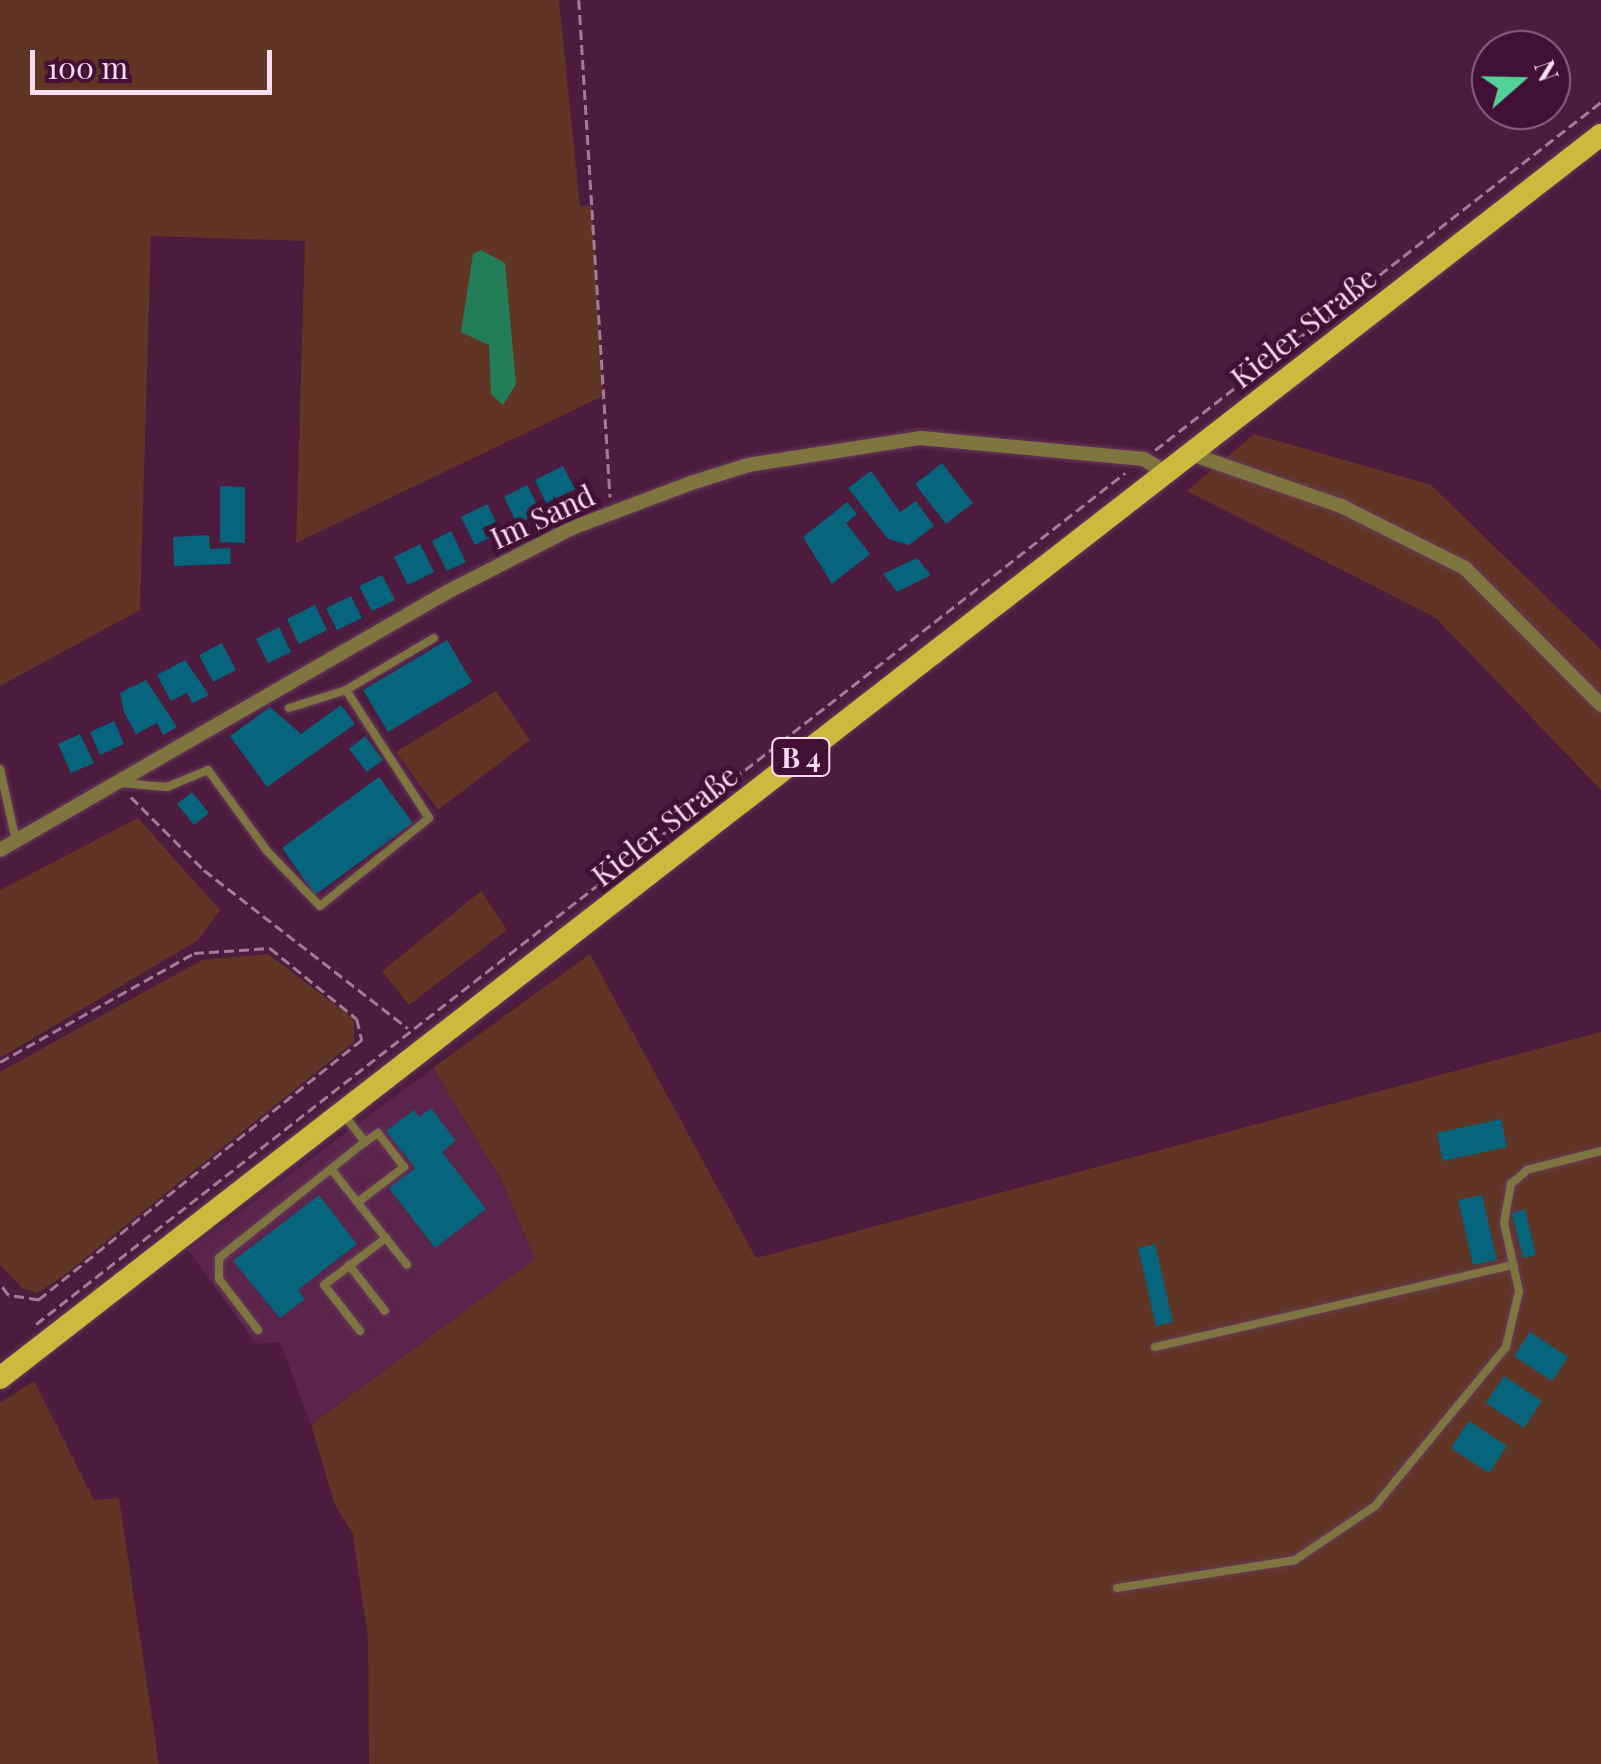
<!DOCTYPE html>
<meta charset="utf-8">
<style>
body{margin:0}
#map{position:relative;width:1601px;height:1764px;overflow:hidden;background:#4c1b3e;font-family:"Playfair Display",serif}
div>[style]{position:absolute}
.built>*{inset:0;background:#5b244b}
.green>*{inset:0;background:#613525}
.water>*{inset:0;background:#237e57}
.building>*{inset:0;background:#06657c}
.path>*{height:2.5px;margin-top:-1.25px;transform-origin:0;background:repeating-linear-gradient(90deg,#a47b96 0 10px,transparent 0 15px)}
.roads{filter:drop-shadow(0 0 2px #683a5b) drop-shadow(0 0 2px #683a5b)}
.lane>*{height:8px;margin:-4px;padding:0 4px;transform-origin:4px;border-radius:4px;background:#7e7540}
.street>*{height:14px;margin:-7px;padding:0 7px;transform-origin:7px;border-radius:7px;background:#7e7540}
.primary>*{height:22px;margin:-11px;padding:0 11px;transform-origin:11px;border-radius:11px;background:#ccb93e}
span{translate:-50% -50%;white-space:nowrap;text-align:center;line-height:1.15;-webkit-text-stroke:10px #411034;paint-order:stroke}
.shield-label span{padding:2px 8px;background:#411034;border:2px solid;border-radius:8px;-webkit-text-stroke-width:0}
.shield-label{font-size:28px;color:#feddf1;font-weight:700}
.street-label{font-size:30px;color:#feddf1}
.north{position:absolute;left:1471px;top:30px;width:100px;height:100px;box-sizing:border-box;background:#411034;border:2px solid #8d6280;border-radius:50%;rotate:70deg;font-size:28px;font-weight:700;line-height:40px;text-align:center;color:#feddf1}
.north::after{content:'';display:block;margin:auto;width:35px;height:45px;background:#51d398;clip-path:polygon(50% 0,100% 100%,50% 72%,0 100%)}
.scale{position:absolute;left:30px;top:50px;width:242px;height:45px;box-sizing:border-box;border:5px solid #feddf1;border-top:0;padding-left:12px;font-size:30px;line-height:35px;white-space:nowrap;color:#feddf1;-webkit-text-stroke:8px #411034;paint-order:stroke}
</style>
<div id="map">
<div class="built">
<div style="clip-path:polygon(433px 1068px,502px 1181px,536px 1259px,311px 1425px,280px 1342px,256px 1344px,188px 1250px)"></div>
</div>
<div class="green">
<div style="clip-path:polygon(0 0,559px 0,580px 206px,592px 206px,603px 396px,296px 543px,305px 241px,151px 236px,140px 610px,0 686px)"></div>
<div style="clip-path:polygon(1254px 434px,1431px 485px,1601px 650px,1601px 790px,1436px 618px,1187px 491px)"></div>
<div style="clip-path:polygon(496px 691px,530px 740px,438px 810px,396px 752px)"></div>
<div style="clip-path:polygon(138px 818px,220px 910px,198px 940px,0 1058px,0 890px)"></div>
<div style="clip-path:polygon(481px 891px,507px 930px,409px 1005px,382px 971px)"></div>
<div style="clip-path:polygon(268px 954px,354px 1019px,354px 1042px,62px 1277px,37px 1293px,22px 1288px,0 1265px,0 1072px,202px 960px)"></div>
<div style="clip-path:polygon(590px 954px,756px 1258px,1601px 1032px,1601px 1764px,369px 1764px,368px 1638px,353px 1534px,335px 1505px,311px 1425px,535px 1259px,502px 1181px,433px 1068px)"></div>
<div style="clip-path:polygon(34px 1381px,94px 1500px,119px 1498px,159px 1764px,0 1764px,0 1403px)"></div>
</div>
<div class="water">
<div style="clip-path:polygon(481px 250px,505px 263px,516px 384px,503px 405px,491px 394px,489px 345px,461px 332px,473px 254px)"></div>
</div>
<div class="building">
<div style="clip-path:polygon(942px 463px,973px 503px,946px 524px,915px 484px)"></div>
<div style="clip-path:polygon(563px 466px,575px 489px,546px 503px,535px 480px)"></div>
<div style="clip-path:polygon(871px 471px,900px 512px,916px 501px,934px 526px,909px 545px,888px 539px,848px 488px)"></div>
<div style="clip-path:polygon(527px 485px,541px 512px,517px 524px,504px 497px)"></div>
<div style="clip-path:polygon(220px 486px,245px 487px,245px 543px,220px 542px)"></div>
<div style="clip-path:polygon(847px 502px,857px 514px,846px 523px,870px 554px,832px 584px,803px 537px)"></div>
<div style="clip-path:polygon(487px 504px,501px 532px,475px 545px,461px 517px)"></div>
<div style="clip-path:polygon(451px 531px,466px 562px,447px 571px,432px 541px)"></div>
<div style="clip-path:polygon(209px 535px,210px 549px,230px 548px,231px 564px,174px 566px,173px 537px)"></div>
<div style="clip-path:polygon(420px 544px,434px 572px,408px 585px,394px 557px)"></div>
<div style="clip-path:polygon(917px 558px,931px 575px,897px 592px,883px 574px)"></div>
<div style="clip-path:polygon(382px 575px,395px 600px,372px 611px,359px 586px)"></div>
<div style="clip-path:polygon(351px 596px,362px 618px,337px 630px,326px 608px)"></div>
<div style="clip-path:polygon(315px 605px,327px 630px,299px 644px,287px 619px)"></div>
<div style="clip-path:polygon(279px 627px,291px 652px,268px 663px,256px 639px)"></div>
<div style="clip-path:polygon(447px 640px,472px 682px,388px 732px,363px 690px)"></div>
<div style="clip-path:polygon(222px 643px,236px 670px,213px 682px,199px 655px)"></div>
<div style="clip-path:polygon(185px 660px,209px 695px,193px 703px,187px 693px,171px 701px,157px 675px)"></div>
<div style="clip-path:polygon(146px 680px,177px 727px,163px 735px,157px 723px,136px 734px,124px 712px,120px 693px)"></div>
<div style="clip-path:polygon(341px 705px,355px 724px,267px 787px,230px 736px,270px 707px,301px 734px)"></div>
<div style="clip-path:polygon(114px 721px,124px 744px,100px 755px,90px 732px)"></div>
<div style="clip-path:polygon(80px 734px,94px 763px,71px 773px,58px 744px)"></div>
<div style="clip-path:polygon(365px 736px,383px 760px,367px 772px,349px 749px)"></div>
<div style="clip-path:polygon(379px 777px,413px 823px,315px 895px,282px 848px)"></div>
<div style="clip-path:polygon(192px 792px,209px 813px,194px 825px,177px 804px)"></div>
<div style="clip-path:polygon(431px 1108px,456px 1141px,442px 1152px,486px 1209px,435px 1248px,389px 1188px,415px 1168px,386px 1131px,414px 1110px,419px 1117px)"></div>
<div style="clip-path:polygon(1501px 1119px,1507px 1147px,1443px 1161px,1437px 1133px)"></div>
<div style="clip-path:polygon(319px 1195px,357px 1244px,298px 1290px,305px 1299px,280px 1318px,233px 1261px)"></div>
<div style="clip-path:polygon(1482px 1195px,1497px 1260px,1473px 1265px,1458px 1200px)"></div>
<div style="clip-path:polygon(1525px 1209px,1536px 1255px,1523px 1258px,1512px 1213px)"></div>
<div style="clip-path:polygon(1155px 1244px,1173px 1322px,1156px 1326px,1138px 1248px)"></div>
<div style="clip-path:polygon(1530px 1332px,1568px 1357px,1552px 1381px,1514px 1356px)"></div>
<div style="clip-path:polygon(1504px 1376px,1542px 1401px,1524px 1428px,1486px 1403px)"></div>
<div style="clip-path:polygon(1469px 1421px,1507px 1446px,1489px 1473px,1451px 1448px)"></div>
</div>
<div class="path">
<div style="left:579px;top:0;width:498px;rotate:86.4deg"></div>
<div style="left:1155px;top:450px;width:566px;rotate:-37.96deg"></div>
<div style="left:131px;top:797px;width:103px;rotate:45deg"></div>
<div style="left:204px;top:870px;width:258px;rotate:37.8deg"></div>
<div style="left:0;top:1062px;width:223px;rotate:-29.3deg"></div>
<div style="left:194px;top:953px;width:76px;rotate:-3.8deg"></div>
<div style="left:270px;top:948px;width:112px;rotate:39.2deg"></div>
<div style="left:357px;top:1019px;width:22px;rotate:77deg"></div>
<div style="left:362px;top:1040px;width:415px;rotate:141.2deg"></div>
<div style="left:39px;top:1300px;width:31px;rotate:-171deg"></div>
<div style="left:8px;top:1295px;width:14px;rotate:-126deg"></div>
<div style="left:36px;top:1324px;width:1382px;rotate:-38.01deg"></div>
</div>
<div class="roads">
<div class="lane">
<div style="left:289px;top:708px;width:60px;rotate:-17.5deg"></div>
<div style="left:0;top:769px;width:74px;rotate:77.5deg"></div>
<div style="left:120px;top:783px;width:47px;rotate:4.9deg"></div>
<div style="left:167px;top:787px;width:44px;rotate:-22.5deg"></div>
<div style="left:208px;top:770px;width:100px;rotate:53.9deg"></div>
<div style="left:267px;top:851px;width:76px;rotate:46.1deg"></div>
<div style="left:320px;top:906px;width:140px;rotate:-38.9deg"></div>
<div style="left:429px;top:818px;width:153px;rotate:-123deg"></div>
<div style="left:346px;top:690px;width:102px;rotate:-30.6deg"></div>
<div style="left:331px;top:1169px;width:122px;rotate:51.6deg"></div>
<div style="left:358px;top:1202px;width:58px;rotate:-37.3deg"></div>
<div style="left:404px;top:1167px;width:43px;rotate:-127.4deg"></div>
<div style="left:378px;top:1133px;width:16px;rotate:145deg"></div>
<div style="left:349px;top:1265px;width:58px;rotate:52deg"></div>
<div style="left:258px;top:1330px;width:64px;rotate:-127.4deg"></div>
<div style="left:219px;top:1279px;width:21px;rotate:-90deg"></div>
<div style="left:219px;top:1258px;width:186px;rotate:-38.5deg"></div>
<div style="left:365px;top:1142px;width:33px;rotate:-128deg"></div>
<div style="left:360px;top:1331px;width:58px;rotate:-128deg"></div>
<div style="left:324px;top:1285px;width:78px;rotate:-37.2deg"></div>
<div style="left:1155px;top:1347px;width:368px;rotate:-12.9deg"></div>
<div style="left:1117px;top:1588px;width:180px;rotate:-8.9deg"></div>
<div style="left:1295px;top:1560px;width:97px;rotate:-34deg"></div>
<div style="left:1375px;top:1506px;width:206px;rotate:-50.5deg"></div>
<div style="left:1506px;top:1347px;width:57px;rotate:-76.9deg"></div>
<div style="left:1519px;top:1291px;width:70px;rotate:-102.4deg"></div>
<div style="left:1504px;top:1223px;width:40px;rotate:-80deg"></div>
<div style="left:1511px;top:1184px;width:21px;rotate:-41deg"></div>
<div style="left:1527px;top:1170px;width:76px;rotate:-14.4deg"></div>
</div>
<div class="street">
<div style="left:1191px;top:454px;width:159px;rotate:19.1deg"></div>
<div style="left:1341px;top:506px;width:139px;rotate:26.6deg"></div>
<div style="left:1465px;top:568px;width:193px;rotate:45.2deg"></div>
<div style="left:0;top:850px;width:516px;rotate:-29.99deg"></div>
<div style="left:447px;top:592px;width:140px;rotate:-27.1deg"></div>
<div style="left:572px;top:528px;width:127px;rotate:-20.7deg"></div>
<div style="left:691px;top:483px;width:60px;rotate:-17.5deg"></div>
<div style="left:748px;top:465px;width:175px;rotate:-8.9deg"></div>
<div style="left:921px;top:438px;width:224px;rotate:5.4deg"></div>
<div style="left:1144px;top:459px;width:26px;rotate:32deg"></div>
</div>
<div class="primary">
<div style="left:0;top:1378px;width:2027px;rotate:-37.83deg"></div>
</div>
</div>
<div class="shield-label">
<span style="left:801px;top:757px">B 4</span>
</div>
<div class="street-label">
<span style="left:1303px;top:327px;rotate:-38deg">Kieler Straße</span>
<span style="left:542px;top:516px;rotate:-25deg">Im Sand</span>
<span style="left:664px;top:825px;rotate:-38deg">Kieler Straße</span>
</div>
<div class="north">N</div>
<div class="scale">100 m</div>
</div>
